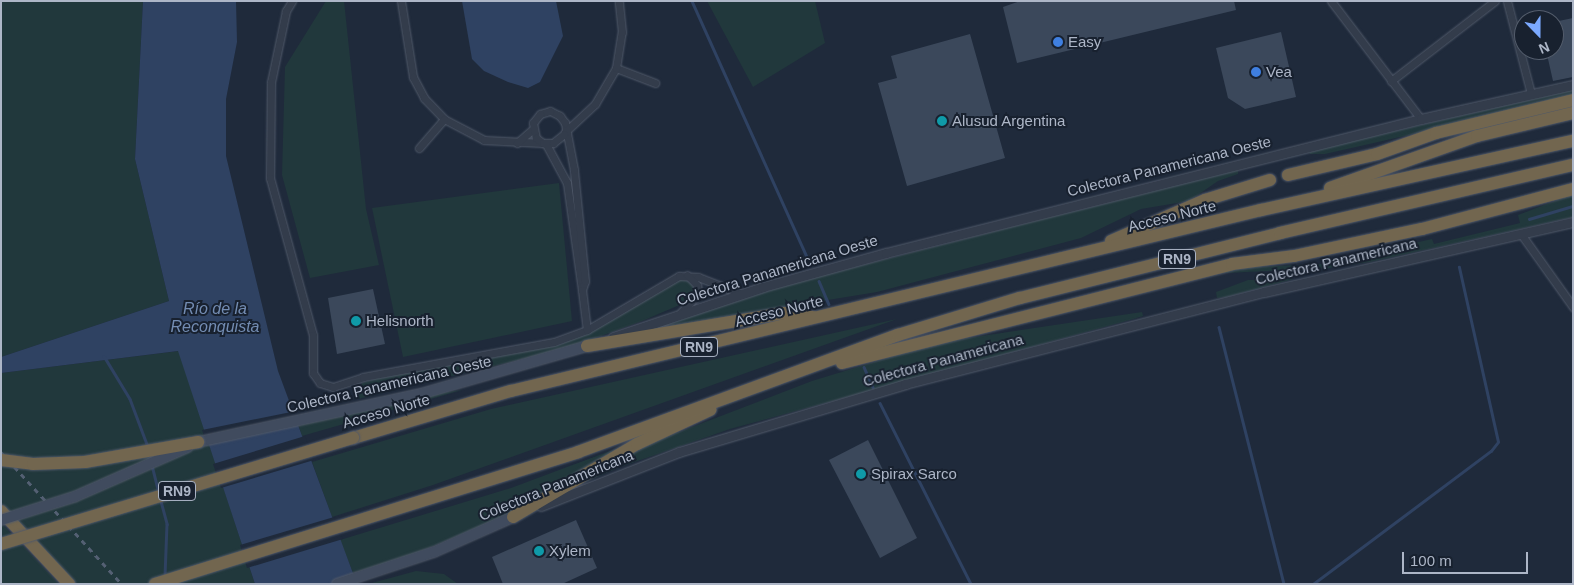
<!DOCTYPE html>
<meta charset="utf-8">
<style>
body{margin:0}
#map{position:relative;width:1574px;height:585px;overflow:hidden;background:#1f2a3b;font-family:Helvetica,sans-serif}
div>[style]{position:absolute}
.green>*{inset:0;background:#21383c}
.water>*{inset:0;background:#2f4262}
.pier>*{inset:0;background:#1f2a3b}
.stream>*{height:2.5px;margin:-1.25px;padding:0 1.25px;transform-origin:1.25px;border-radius:1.25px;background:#2f4262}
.building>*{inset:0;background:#3b485b}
.roads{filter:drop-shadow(0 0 1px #505969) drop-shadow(0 0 1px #505969)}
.minor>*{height:7px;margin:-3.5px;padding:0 3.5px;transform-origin:3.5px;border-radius:3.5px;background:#333c4b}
.tertiary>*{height:9px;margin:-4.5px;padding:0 4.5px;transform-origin:4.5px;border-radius:4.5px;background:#333c4b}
.secondary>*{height:10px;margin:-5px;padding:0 5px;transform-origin:5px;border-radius:5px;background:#404b5e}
.motorway>*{height:12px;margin:-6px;padding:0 6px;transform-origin:6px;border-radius:6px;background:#72664f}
.rail>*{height:2.5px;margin-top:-1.25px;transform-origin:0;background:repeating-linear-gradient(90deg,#546073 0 5px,transparent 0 10px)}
.bridges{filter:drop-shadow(0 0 1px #505969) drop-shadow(0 0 1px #505969)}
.secondary-bridge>*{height:10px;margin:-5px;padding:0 5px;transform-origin:5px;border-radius:5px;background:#404b5e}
.motorway-bridge>*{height:12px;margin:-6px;padding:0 6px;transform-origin:6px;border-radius:6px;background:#72664f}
.dots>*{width:14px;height:14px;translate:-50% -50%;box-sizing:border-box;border:2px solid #18212f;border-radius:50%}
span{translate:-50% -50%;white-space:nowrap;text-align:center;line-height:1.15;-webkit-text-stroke:4px #18212f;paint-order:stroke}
.shield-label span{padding:1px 4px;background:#18212f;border:1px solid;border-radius:4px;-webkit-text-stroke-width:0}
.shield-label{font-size:14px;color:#adb6c7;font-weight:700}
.poi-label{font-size:15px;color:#adb6c7}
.left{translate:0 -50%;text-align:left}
.street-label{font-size:15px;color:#adb6c7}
.water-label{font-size:16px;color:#738cb2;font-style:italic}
.frame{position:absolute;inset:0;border:2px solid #adb6c7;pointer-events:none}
.north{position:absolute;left:1514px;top:10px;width:50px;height:50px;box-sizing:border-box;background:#18212f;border:1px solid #545d6c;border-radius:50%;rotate:158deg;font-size:14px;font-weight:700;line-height:20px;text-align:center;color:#adb6c7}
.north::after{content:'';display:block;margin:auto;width:18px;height:22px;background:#7ba9ff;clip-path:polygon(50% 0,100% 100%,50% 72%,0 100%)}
.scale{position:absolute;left:1402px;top:552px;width:126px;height:22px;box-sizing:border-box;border:2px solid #adb6c7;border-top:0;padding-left:6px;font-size:15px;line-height:18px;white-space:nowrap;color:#adb6c7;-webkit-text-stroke:4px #18212f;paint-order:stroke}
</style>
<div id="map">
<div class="green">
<div style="clip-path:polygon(1px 1px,143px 1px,135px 159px,169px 301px,1px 357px)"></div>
<div style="clip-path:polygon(326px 1px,344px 1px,366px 209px,379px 265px,310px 278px,282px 175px,285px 67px)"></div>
<div style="clip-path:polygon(707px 1px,815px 1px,825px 43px,753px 87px)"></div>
<div style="clip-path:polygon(1573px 90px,1573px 98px,1325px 154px,1310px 154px,1309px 151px)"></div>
<div style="clip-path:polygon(1238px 169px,1238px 174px,1218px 181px,1189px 201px,1141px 209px,1081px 238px,877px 292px,649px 329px,797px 282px)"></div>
<div style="clip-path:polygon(559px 183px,572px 321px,403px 357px,372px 208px)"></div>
<div style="clip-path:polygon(1573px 194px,1573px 217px,1370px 262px,1329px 268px,1208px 274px,1229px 268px,1321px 264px,1432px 239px,1434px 244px,1520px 223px,1518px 215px)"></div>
<div style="clip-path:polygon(683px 278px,692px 284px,694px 291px,691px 300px,642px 321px,568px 348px,358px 399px,362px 383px,381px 377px,562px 344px)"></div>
<div style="clip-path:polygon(1294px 279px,1226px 297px,1217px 298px,1216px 292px,1248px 280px)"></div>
<div style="clip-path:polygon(1142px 312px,1143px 316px,1130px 320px,730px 429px,620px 467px,557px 494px,632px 450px,812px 381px,917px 349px,968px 338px)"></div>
<div style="clip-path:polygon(897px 319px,433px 485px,332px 517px,312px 462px,491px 409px)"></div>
<div style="clip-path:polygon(179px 351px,255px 584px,69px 584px,1px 511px,1px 373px)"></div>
<div style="clip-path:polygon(462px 390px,302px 436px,297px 421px,431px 394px)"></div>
<div style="clip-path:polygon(634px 442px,505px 516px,407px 557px,353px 573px,340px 540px,511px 488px)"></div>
<div style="clip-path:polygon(1px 523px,26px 549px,59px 584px,1px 584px)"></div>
<div style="clip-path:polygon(416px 571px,444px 574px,458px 584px,372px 583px)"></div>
</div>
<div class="water">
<div style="clip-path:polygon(143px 1px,236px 1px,237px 42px,226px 99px,226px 156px,278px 371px,357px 584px,255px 584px,178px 351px,1px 373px,1px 357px,169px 301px,135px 159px)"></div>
<div style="clip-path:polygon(462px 1px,556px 1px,563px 36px,540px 82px,528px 88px,508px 82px,484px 71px,472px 59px)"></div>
</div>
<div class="pier">
<div style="clip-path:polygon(296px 411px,299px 421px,206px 442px,202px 430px)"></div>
<div style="clip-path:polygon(305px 436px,314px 460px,221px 488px,213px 464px)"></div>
<div style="clip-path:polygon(334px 517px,343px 539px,247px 568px,240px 545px)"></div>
</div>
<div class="stream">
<div style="left:692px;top:1px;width:288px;rotate:65.8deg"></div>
<div style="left:1529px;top:219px;width:46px;rotate:-16.5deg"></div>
<div style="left:819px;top:281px;width:25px;rotate:67deg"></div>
<div style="left:1219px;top:327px;width:265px;rotate:75.8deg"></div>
<div style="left:104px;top:356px;width:50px;rotate:58.8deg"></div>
<div style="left:130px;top:399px;width:51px;rotate:69.4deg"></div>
<div style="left:864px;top:367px;width:22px;rotate:66deg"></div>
<div style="left:880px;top:403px;width:203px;rotate:63.3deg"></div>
<div style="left:152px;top:465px;width:29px;rotate:76deg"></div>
<div style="left:161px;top:501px;width:24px;rotate:75deg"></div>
<div style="left:167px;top:524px;width:53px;rotate:92.2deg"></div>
<div style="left:1313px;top:584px;width:222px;rotate:-36.8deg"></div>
<div style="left:1491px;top:451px;width:11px;rotate:-52deg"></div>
<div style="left:1498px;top:442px;width:179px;rotate:-102.6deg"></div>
</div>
<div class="building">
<div style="clip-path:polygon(1020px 1px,1234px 1px,1236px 10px,1017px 63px,1003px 7px)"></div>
<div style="clip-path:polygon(1573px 18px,1573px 77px,1553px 81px,1546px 50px,1560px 46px,1554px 22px)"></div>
<div style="clip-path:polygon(1281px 32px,1296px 97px,1245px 109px,1228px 98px,1216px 48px)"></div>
<div style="clip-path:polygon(970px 34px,1005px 158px,907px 186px,878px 83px,897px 78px,891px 56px)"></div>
<div style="clip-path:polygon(373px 289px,385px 344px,337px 354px,328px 298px)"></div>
<div style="clip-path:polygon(868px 440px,917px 538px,880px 558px,829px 460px)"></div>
<div style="clip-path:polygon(576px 520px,597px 568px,562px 584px,503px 584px,492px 557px)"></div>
</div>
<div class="roads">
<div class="minor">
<div style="left:292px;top:1px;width:12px;rotate:121deg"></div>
<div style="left:286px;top:11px;width:73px;rotate:101.9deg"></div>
<div style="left:271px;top:82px;width:96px;rotate:90.6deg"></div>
<div style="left:270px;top:178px;width:163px;rotate:74.7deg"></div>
<div style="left:313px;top:335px;width:38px;rotate:90deg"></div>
<div style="left:313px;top:373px;width:12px;rotate:55deg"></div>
<div style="left:320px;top:383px;width:14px;rotate:17deg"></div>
<div style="left:333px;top:387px;width:32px;rotate:-18deg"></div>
<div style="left:363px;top:377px;width:194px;rotate:-10.4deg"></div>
<div style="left:554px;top:342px;width:35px;rotate:-20deg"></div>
<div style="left:587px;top:330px;width:107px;rotate:-30.4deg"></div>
<div style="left:679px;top:276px;width:19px;rotate:3deg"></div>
<div style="left:698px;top:277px;width:47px;rotate:21.1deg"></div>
<div style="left:401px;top:1px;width:77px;rotate:81deg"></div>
<div style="left:413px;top:77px;width:24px;rotate:62deg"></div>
<div style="left:424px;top:98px;width:29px;rotate:46deg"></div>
<div style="left:444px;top:119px;width:45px;rotate:27.7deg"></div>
<div style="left:484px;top:140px;width:59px;rotate:2.9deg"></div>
<div style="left:1331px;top:1px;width:148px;rotate:52.7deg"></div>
<div style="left:1507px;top:1px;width:96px;rotate:75.5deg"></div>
<div style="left:616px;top:68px;width:42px;rotate:21deg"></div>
<div style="left:1391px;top:81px;width:131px;rotate:-37.6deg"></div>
<div style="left:565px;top:132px;width:41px;rotate:-43deg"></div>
<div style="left:595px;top:104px;width:42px;rotate:-59.7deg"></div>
<div style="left:616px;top:68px;width:36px;rotate:-81deg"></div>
<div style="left:622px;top:32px;width:31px;rotate:-96deg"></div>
<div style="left:517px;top:143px;width:21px;rotate:-41deg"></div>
<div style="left:546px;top:144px;width:44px;rotate:61.7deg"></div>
<div style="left:567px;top:183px;width:108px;rotate:82deg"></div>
<div style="left:582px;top:290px;width:9px;rotate:-72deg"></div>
<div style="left:585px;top:281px;width:112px;rotate:-95.7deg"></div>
<div style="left:574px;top:170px;width:48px;rotate:-100.8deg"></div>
<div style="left:565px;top:123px;width:9px;rotate:-126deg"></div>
<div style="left:560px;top:116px;width:11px;rotate:-153deg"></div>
<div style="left:550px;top:111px;width:10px;rotate:163deg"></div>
<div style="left:540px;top:114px;width:11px;rotate:128deg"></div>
<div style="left:533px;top:123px;width:15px;rotate:79deg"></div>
<div style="left:536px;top:138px;width:9px;rotate:36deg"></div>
<div style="left:543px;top:143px;width:10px"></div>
<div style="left:553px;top:143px;width:14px;rotate:-39deg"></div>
<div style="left:419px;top:148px;width:38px;rotate:-49deg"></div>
<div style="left:1521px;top:234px;width:90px;rotate:54.5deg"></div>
<div style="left:582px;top:290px;width:40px;rotate:82.9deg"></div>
<div style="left:681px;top:312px;width:25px;rotate:-45deg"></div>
<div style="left:699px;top:294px;width:9px;rotate:-103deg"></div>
<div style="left:697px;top:285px;width:14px;rotate:-135deg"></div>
</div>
<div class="tertiary">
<div style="left:613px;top:337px;width:158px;rotate:-18.4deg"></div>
<div style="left:763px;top:287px;width:128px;rotate:-15.5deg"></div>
<div style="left:886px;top:253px;width:552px;rotate:-14.06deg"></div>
<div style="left:1421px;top:119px;width:156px;rotate:-12.6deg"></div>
<div style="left:541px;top:506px;width:148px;rotate:-21.4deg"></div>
<div style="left:679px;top:452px;width:236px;rotate:-16.7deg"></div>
<div style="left:905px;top:384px;width:371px;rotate:-14.4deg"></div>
<div style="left:1264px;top:292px;width:317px;rotate:-12.8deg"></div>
</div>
<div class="secondary">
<div style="left:198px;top:442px;width:231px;rotate:-12.2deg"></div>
<div style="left:424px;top:393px;width:170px;rotate:-16.1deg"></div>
<div style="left:337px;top:584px;width:102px;rotate:-18.3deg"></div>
<div style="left:434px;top:552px;width:86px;rotate:-23.9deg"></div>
</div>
<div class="motorway">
<div style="left:1288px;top:175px;width:91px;rotate:-13.3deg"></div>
<div style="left:1377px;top:154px;width:63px;rotate:-19.6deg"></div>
<div style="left:1436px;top:133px;width:141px;rotate:-13.5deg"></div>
<div style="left:1330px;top:188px;width:156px;rotate:-19.5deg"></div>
<div style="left:1477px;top:136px;width:99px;rotate:-13.5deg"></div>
<div style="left:1111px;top:241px;width:103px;rotate:-23.6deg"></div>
<div style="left:1205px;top:200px;width:68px;rotate:-17.1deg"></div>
<div style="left:587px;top:346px;width:200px;rotate:-9.5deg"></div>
<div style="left:784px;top:313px;width:30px;rotate:8deg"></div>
<div style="left:842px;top:363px;width:402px;rotate:-14.2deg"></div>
<div style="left:1232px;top:264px;width:63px;rotate:-7.4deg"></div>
<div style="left:1294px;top:256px;width:131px;rotate:-11.9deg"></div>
<div style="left:1422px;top:229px;width:156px;rotate:-14.8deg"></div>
<div style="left:353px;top:438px;width:165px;rotate:-16.6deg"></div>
<div style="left:511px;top:391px;width:772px;rotate:-13.57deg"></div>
<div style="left:1261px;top:210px;width:320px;rotate:-12.5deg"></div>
<div style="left:1px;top:511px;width:100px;rotate:47deg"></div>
<div style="left:513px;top:517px;width:144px;rotate:-30.5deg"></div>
<div style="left:637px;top:444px;width:81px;rotate:-25deg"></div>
<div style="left:155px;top:584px;width:443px;rotate:-17.3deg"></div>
<div style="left:578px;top:452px;width:341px;rotate:-20.1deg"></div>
<div style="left:898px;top:335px;width:127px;rotate:-16.9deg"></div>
<div style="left:1020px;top:298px;width:268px;rotate:-14deg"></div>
<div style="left:1280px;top:233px;width:301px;rotate:-13.1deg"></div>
</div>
</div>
<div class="rail">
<div style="left:1px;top:452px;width:179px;rotate:47.5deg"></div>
</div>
<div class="bridges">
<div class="secondary-bridge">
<div style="left:1px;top:520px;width:77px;rotate:-17.5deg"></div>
<div style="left:74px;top:497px;width:124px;rotate:-23.7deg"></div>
</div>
<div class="motorway-bridge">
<div style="left:1px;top:460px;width:32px;rotate:7deg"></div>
<div style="left:33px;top:464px;width:52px;rotate:-2.2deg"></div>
<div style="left:85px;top:462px;width:115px;rotate:-10deg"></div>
<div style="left:1px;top:544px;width:368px;rotate:-16.8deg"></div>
</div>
</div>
<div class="dots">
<div style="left:1058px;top:42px;background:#3f7fe0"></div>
<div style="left:1256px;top:72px;background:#3f7fe0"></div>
<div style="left:942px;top:121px;background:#0f9aa8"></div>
<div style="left:356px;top:321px;background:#0f9aa8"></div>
<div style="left:861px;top:474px;background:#0f9aa8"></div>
<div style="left:539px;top:551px;background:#0f9aa8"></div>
</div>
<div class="shield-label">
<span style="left:1177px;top:259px">RN9</span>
<span style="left:699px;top:347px">RN9</span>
<span style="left:177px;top:491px">RN9</span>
</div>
<div class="poi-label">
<span class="left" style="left:1068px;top:42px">Easy</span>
<span class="left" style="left:1266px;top:72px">Vea</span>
<span class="left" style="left:952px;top:121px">Alusud Argentina</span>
<span class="left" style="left:366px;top:321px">Helisnorth</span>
<span class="left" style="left:871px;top:474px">Spirax Sarco</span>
<span class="left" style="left:549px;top:551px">Xylem</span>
</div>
<div class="street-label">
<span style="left:1169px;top:166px;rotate:-14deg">Colectora Panamericana Oeste</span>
<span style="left:1172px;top:216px;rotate:-14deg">Acceso Norte</span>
<span style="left:1336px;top:261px;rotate:-13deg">Colectora Panamericana</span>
<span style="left:777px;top:270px;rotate:-17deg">Colectora Panamericana Oeste</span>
<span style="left:779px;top:311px;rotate:-14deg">Acceso Norte</span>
<span style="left:943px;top:360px;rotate:-15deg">Colectora Panamericana</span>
<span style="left:389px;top:384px;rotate:-13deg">Colectora Panamericana Oeste</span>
<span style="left:386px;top:411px;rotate:-16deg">Acceso Norte</span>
<span style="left:556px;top:485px;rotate:-22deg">Colectora Panamericana</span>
</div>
<div class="water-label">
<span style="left:215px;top:318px">Río de la<br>Reconquista</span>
</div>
<div class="frame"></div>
<div class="north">N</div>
<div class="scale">100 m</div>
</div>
